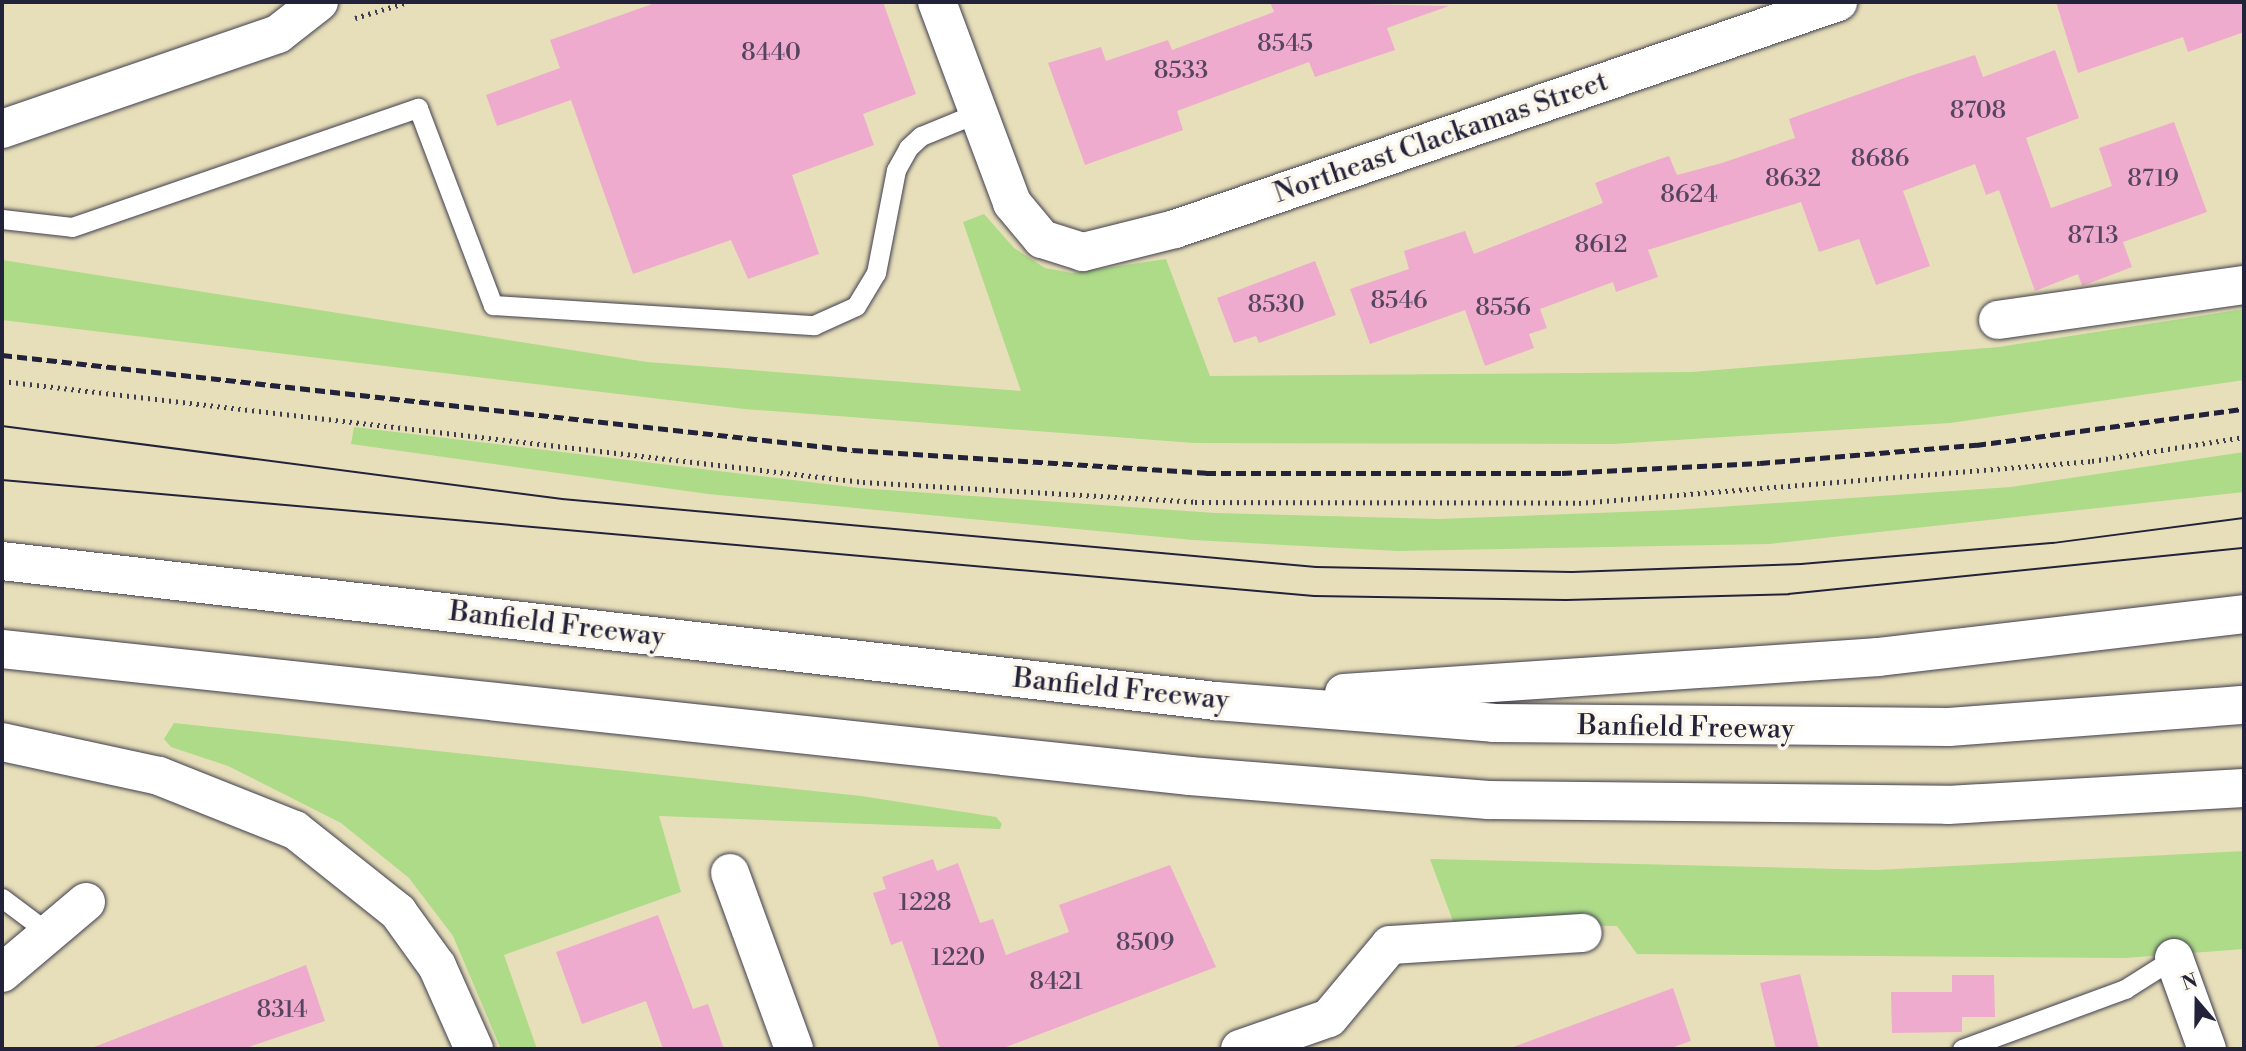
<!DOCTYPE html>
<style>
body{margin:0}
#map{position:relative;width:2246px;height:1051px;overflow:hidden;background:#e7dfb9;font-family:"Libre Bodoni",serif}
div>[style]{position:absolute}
.green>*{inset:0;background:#addb88}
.building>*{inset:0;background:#efabcd}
.path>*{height:4.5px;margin-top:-2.25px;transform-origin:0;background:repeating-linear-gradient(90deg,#403e4e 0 2px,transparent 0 7px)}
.roads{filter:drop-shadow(0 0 2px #403e4e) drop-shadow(0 0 2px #403e4e)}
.lane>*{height:19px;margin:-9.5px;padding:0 9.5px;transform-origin:9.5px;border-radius:9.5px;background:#fff}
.street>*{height:38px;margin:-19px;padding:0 19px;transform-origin:19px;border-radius:19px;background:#fff}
.primary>*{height:38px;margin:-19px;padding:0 19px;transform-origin:19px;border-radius:19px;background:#fff}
.highway>*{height:38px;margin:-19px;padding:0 19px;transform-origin:19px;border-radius:19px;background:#fff}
.tram>*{height:2px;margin:-1px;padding:0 1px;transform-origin:1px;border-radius:1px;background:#22223b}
.rail>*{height:5px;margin-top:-2.5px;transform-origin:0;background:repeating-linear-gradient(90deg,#22223b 0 10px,transparent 0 15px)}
span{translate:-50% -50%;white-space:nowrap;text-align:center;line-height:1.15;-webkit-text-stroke:7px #fbf7ec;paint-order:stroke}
.number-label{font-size:24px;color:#554460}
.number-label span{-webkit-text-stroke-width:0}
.street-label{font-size:28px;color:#22223b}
.frame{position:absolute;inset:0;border:4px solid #22223b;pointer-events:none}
.north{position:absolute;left:2162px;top:967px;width:70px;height:70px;-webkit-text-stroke:5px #fbf7ec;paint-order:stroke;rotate:340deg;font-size:19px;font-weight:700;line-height:28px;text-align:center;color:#22223b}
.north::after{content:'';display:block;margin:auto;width:24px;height:32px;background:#22223b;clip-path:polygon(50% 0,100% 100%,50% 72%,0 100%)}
</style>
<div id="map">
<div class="green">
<div style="clip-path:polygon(984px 214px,1014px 248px,1045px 268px,1072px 273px,1166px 259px,1210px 376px,1692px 372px,1999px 347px,2244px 309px,2244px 380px,1950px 423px,1613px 444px,1194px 443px,744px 409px,2px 320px,2px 260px,647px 362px,1021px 391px,963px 222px)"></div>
<div style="clip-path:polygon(354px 427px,859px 488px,1215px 513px,1439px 519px,1675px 510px,2011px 487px,2244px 452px,2244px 492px,1769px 544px,1398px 551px,1193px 540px,708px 494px,351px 444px)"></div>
<div style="clip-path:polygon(174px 723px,861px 796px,996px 817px,1002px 824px,1000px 829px,659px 816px,681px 892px,504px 955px,537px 1049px,501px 1049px,453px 936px,409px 878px,341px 823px,228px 766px,171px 747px,164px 739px)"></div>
<div style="clip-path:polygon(2244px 851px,2244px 949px,2125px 958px,1637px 954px,1617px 926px,1454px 924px,1430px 859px,1877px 870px)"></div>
</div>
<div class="building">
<div style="clip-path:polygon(658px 2px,883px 2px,916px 94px,863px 114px,874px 145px,792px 175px,819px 254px,748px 279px,731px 240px,633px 274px,571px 100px,497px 126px,486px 95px,560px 68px,550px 40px)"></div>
<div style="clip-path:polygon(1270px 2px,1449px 6px,1387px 28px,1395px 50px,1315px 77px,1309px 62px,1177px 111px,1183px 130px,1085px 165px,1048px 63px,1101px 47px,1106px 61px,1168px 40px,1172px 50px,1274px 12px)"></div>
<div style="clip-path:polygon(2056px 2px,2244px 2px,2244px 32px,2188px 52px,2183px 37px,2078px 73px)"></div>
<div style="clip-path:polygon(2055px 50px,2079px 118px,2026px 138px,2051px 208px,2112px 186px,2099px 148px,2174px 122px,2207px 212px,2123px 242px,2132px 267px,2082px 286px,2078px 274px,2035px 291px,1999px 190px,1986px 195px,1975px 164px,1903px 191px,1930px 266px,1876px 285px,1859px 239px,1819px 252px,1801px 202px,1648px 250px,1658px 277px,1616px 292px,1613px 282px,1540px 309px,1547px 328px,1529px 334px,1534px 348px,1485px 366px,1465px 310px,1370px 344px,1350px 289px,1409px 269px,1404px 251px,1465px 231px,1474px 254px,1603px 203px,1595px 183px,1634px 168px,1669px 156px,1677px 175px,1722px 163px,1795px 138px,1789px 119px,1907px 77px,1975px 55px,1983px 77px)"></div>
<div style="clip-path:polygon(1315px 261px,1336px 315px,1259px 343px,1256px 336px,1234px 343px,1217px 298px)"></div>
<div style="clip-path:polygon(933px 859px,937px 871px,958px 863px,980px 923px,993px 919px,1006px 955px,1069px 932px,1059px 905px,1170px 865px,1216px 967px,1001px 1049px,940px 1049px,902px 941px,891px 945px,873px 893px,886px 889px,882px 877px)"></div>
<div style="clip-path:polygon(658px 915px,693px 1009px,708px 1004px,724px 1049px,663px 1049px,646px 1001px,582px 1024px,556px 952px)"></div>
<div style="clip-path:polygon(306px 965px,325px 1021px,243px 1049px,89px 1049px)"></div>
<div style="clip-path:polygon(1800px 974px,1819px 1049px,1776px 1049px,1760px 983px)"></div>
<div style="clip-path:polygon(1952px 975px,1994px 975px,1995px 1017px,1962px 1017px,1962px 1032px,1892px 1033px,1891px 992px,1952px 992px)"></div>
<div style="clip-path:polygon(1673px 988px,1691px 1041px,1668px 1049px,1508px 1049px)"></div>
</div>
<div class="path">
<div style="left:355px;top:18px;width:55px;rotate:-16.8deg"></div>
<div style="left:2px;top:381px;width:867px;rotate:6.69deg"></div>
<div style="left:863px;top:482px;width:333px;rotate:3.4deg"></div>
<div style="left:1195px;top:502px;width:384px;rotate:0.1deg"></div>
<div style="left:1579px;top:503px;width:515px;rotate:-4.68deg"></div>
<div style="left:2092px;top:461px;width:154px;rotate:-9deg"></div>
</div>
<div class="roads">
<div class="lane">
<div style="left:2px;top:219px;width:70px;rotate:6.5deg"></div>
<div style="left:72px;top:227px;width:366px;rotate:-19deg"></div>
<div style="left:418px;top:108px;width:211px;rotate:69.2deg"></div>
<div style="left:493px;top:305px;width:322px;rotate:3.6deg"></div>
<div style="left:814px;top:325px;width:46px;rotate:-24.3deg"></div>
<div style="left:856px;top:306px;width:39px;rotate:-59deg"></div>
<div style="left:876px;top:273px;width:105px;rotate:-79deg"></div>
<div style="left:896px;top:170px;width:25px;rotate:-61deg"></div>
<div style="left:908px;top:148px;width:18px;rotate:-43deg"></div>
<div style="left:921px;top:136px;width:61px;rotate:-22.3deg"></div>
<div style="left:2px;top:898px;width:60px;rotate:36.9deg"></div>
<div style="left:1962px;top:1049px;width:174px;rotate:-20.2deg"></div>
<div style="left:2125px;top:989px;width:58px;rotate:-32.3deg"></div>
</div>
<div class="street">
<div style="left:937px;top:2px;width:215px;rotate:69.5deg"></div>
<div style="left:1012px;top:203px;width:47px;rotate:50.2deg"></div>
<div style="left:1042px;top:239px;width:43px;rotate:17.6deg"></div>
<div style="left:1083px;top:252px;width:95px;rotate:-14deg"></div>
<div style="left:1175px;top:229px;width:701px;rotate:-18.9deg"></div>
<div style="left:1998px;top:320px;width:248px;rotate:-8.1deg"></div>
<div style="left:730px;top:873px;width:187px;rotate:70deg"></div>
<div style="left:2174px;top:958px;width:97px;rotate:70.1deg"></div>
<div style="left:2px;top:973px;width:110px;rotate:-40.2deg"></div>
<div style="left:1240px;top:1049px;width:94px;rotate:-19.2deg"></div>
<div style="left:1329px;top:1018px;width:95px;rotate:-50.1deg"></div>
<div style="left:1390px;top:945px;width:193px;rotate:-3.6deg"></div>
</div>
<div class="primary">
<div style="left:2px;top:129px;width:292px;rotate:-19deg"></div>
<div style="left:278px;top:34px;width:52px;rotate:-38deg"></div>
</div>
<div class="highway">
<div style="left:2px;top:561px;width:1222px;rotate:6.58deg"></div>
<div style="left:1216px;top:701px;width:278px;rotate:4.5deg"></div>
<div style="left:1493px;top:723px;width:456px;rotate:0.5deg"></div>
<div style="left:1949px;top:727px;width:296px;rotate:-4.3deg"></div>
<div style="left:2px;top:649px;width:1195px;rotate:6.1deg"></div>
<div style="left:1190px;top:776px;width:299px;rotate:4.6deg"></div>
<div style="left:1488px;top:800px;width:460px;rotate:0.6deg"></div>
<div style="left:1948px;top:805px;width:296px;rotate:-3.3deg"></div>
<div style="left:1344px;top:693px;width:536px;rotate:-3.85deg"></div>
<div style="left:1879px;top:657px;width:368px;rotate:-6.7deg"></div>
<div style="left:2px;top:742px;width:161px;rotate:12.2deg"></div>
<div style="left:159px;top:776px;width:146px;rotate:21.7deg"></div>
<div style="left:295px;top:830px;width:132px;rotate:38.5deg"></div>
<div style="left:398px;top:912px;width:67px;rotate:54.2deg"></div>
<div style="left:437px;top:966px;width:91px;rotate:66deg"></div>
</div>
</div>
<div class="tram">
<div style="left:2px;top:426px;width:565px;rotate:7.43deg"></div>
<div style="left:562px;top:499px;width:757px;rotate:5.15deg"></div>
<div style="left:1316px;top:567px;width:256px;rotate:1.1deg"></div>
<div style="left:1572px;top:572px;width:230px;rotate:-2deg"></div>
<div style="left:1802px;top:564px;width:252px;rotate:-4.8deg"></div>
<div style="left:2053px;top:543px;width:193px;rotate:-7.5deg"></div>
<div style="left:2px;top:480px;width:1317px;rotate:5.05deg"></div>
<div style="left:1314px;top:596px;width:252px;rotate:0.9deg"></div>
<div style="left:1566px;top:600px;width:223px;rotate:-1.5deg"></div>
<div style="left:1789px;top:594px;width:457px;rotate:-5.8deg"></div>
</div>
<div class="rail">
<div style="left:2px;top:355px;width:856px;rotate:6.37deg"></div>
<div style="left:853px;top:450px;width:354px;rotate:3.7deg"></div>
<div style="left:1206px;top:473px;width:356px"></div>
<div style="left:1562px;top:473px;width:198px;rotate:-2.9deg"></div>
<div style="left:1760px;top:463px;width:217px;rotate:-4.8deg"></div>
<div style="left:1976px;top:445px;width:270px;rotate:-7.7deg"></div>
</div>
<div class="number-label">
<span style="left:1285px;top:45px">8545</span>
<span style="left:771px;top:54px">8440</span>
<span style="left:1181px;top:72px">8533</span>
<span style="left:1978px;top:112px">8708</span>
<span style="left:1880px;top:160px">8686</span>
<span style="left:1793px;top:180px">8632</span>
<span style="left:2153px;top:180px">8719</span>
<span style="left:1689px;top:196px">8624</span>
<span style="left:2093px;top:237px">8713</span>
<span style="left:1601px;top:246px">8612</span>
<span style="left:1399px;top:302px">8546</span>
<span style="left:1276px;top:306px">8530</span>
<span style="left:1503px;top:309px">8556</span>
<span style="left:925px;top:904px">1228</span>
<span style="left:1145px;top:944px">8509</span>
<span style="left:958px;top:959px">1220</span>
<span style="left:1056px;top:983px">8421</span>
<span style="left:282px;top:1011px">8314</span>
</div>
<div class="street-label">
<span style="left:1441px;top:138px;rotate:-19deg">Northeast Clackamas Street</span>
<span style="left:557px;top:625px;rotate:7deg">Banfield Freeway</span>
<span style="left:1121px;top:690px;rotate:6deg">Banfield Freeway</span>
<span style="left:1686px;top:728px;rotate:1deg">Banfield Freeway</span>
</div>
<div class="frame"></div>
<div class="north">N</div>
</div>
